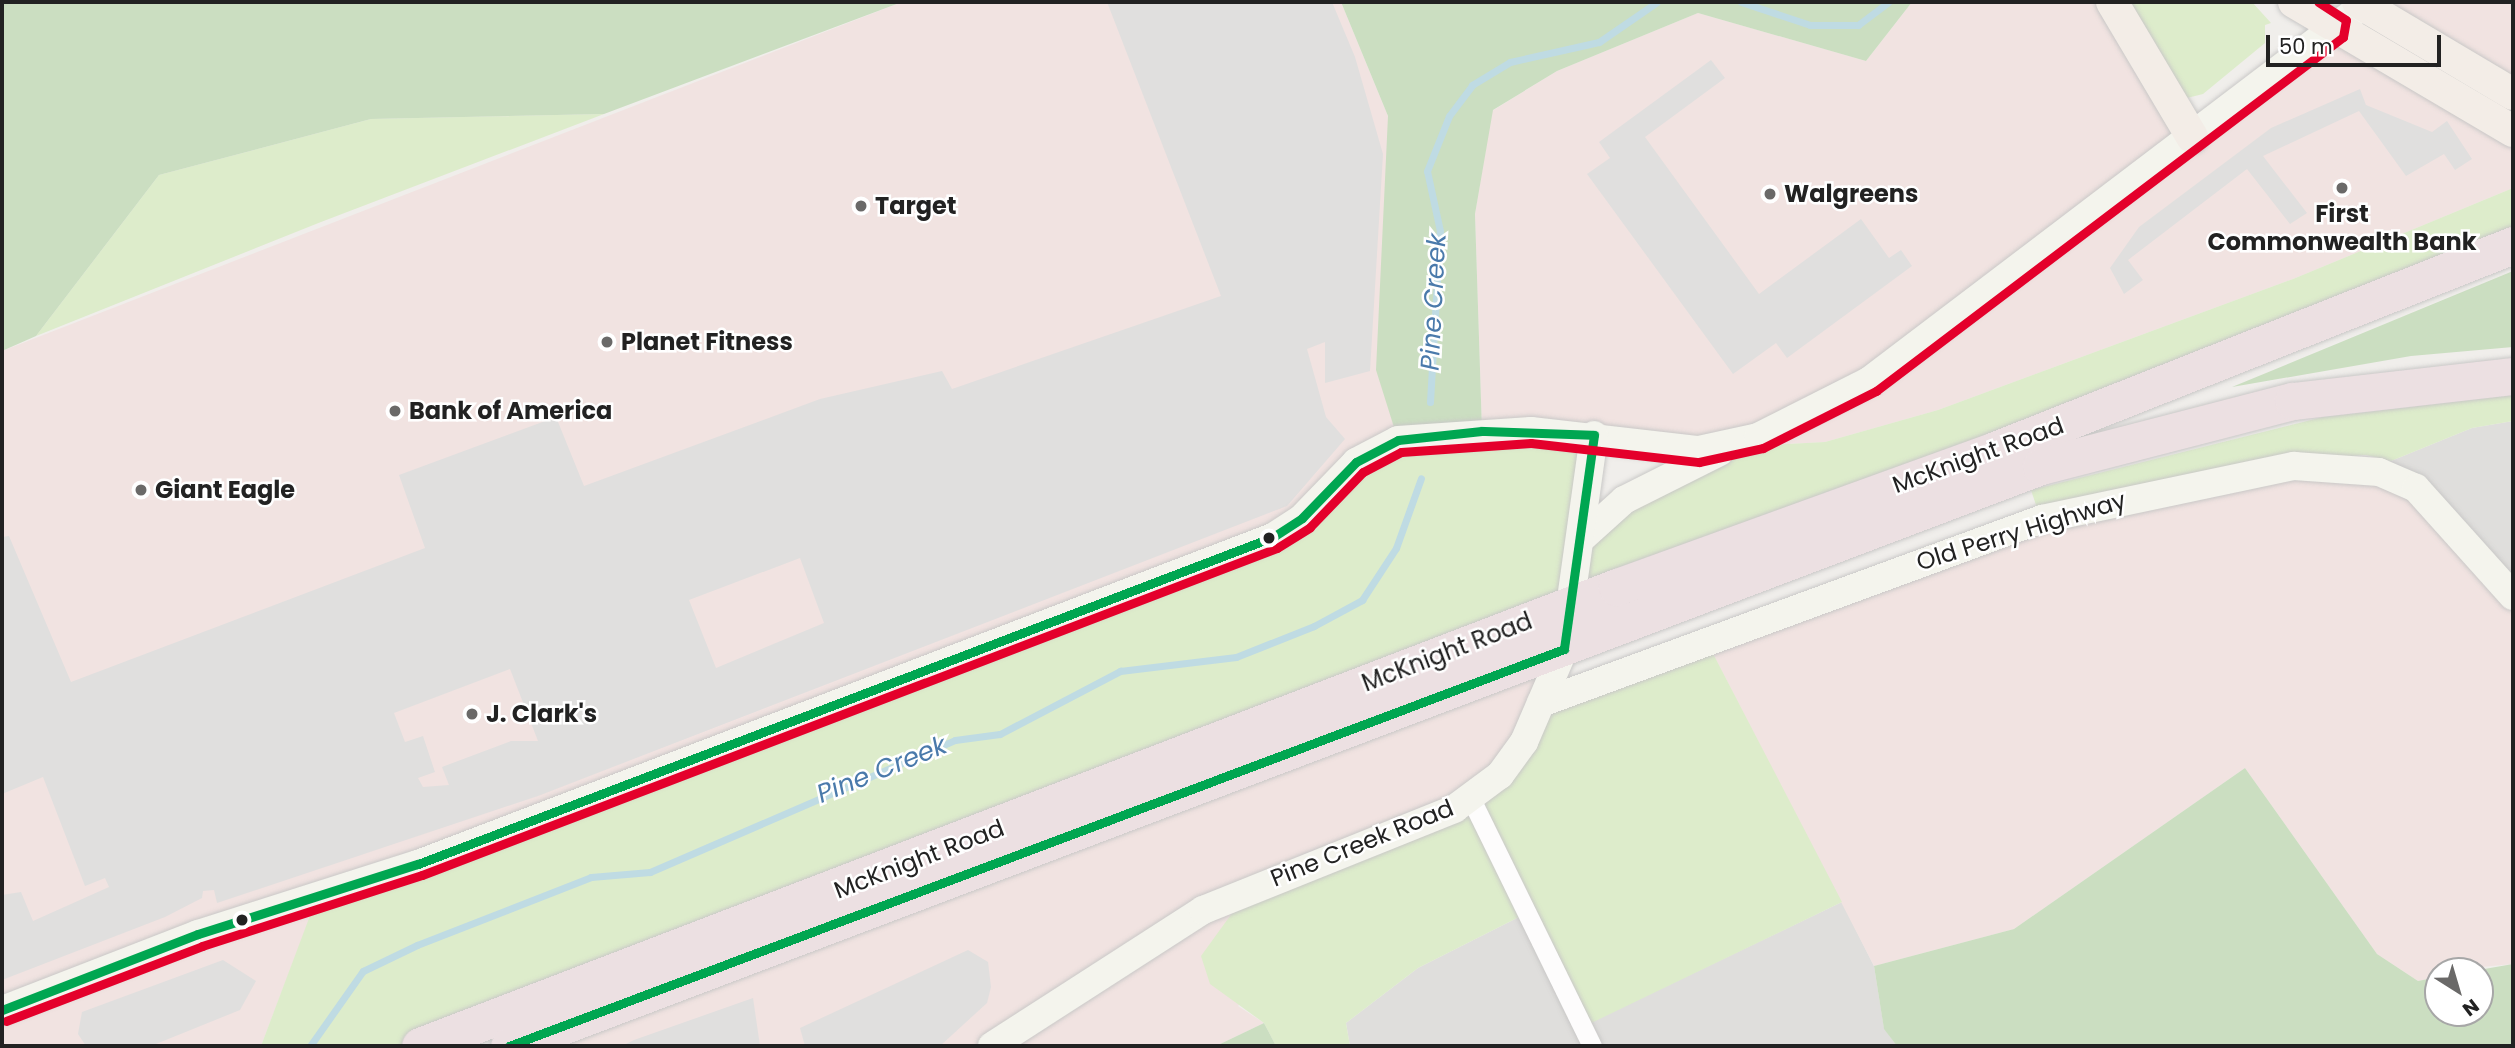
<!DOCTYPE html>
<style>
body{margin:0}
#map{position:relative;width:2515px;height:1048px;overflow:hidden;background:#f0eeeb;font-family:Poppins,sans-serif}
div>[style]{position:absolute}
.residential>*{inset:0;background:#dfdedc}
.commercial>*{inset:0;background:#f1e3e1}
.grass>*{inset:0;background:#ddeccb}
.forest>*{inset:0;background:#cbdec1}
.parking>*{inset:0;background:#e0dfde}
.stream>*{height:7px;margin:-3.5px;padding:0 3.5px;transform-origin:3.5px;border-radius:3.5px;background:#bfdbe3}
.roads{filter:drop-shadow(0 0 2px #c9c8c7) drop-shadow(0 0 2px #c9c8c7)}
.street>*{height:19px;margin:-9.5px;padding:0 9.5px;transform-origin:9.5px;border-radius:9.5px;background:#fdfcfc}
.secondary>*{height:28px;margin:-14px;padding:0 14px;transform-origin:14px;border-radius:14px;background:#f4f4ed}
.primary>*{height:32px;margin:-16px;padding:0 16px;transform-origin:16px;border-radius:16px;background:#f3ede7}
.highway>*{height:37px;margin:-18.5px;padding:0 18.5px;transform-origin:18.5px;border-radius:18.5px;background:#ece0e2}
.bus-1>*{height:9px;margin:-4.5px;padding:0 4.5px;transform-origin:4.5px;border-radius:4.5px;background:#00a651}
.bus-2>*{height:9px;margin:-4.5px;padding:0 4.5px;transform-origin:4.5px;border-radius:4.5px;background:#e4002b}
.dots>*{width:19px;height:19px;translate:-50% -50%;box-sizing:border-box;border:4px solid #fff;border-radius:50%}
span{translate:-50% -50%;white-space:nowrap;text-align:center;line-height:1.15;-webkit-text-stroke:5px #fff;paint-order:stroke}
.poi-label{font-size:24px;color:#222;font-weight:700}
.left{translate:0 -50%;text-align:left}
.street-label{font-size:24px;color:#222}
.water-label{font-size:26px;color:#4a7aab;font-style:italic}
.frame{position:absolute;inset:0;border:4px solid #222;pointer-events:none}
.north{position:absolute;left:2424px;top:957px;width:70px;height:70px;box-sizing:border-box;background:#fff;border:2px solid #a7a7a7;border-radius:50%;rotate:143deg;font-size:19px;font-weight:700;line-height:28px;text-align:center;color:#222}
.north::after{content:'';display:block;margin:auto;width:24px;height:32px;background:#6a6968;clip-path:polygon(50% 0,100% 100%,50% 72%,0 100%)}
.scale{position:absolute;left:2266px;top:35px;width:175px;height:32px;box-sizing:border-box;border:4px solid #222;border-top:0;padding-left:9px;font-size:21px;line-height:24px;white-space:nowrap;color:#222;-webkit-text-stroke:5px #fff;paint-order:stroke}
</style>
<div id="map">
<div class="residential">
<div style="clip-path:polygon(2513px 421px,2513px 596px,2379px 472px,2391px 461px,2472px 428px)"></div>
<div style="clip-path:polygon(1842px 902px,1874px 966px,1884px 1028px,1897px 1046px,1350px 1046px,1346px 1023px,1418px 968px,1527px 913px,1583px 1026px)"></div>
</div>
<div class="commercial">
<div style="clip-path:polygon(902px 2px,1341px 2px,1388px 116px,1398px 440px,1313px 507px,318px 897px,261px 1046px,2px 1046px,2px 351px)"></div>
<div style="clip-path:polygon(1912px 2px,2112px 2px,2192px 136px,2336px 27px,2513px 131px,2513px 188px,2293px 279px,1938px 410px,1825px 442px,1731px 447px,1482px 431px,1475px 214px,1492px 111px,1557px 71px,1698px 13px,1866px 61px)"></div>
<div style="clip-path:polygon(2358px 2px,2513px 2px,2513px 94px)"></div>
<div style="clip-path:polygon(2294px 466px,2379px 472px,2513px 596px,2513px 964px,2438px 971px,2438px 977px,2418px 981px,2377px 954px,2245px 768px,2014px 929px,1874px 966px,1706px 640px,1944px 551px)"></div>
<div style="clip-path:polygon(1564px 649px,1524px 742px,1238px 1006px,1264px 1023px,1216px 1046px,509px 1046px)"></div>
</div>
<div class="grass">
<div style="clip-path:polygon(2125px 2px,2252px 2px,2271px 23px,2265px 25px,2265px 43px,2203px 94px,2183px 99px)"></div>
<div style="clip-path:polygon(604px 114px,321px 222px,36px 336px,159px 175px,371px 119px)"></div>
<div style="clip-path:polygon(2513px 188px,2513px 245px,420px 1046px,261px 1046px,317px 897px,1273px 537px,1369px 452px,1594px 435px,1581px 538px,1731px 447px,1825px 442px,1938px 410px,2293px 279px)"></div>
<div style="clip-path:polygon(2513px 395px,2513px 421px,2472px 428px,2391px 461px,2366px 455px,2279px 461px,2037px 508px,2031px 490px,2323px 417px)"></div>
<div style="clip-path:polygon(1706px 640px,1842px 902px,1583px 1027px,1527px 913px,1418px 968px,1346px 1023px,1350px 1046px,1276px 1046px,1264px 1023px,1210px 984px,1201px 956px,1251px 887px,1471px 799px,1541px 703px)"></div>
</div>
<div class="forest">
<div style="clip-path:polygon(2px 2px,902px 2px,604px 114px,371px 119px,159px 175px,36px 336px,2px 351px)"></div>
<div style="clip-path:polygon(1341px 2px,1912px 2px,1866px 61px,1698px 13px,1557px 71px,1493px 110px,1475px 214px,1482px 431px,1398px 440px,1376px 370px,1388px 116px)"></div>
<div style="clip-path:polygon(2513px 271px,2513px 347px,2411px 356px,2232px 387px)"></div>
<div style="clip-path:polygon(2245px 768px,2377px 954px,2418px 981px,2438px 977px,2438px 1013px,2480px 1013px,2480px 971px,2473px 971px,2513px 964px,2513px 1046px,1897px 1046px,1884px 1029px,1874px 966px,2014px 929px)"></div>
<div style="clip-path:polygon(1264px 1023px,1276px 1046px,1216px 1046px)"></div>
</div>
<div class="parking">
<div style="clip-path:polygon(evenodd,1107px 2px,1332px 2px,1355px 57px,1383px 154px,1370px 371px,1325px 383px,1325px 342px,1307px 349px,1326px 417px,1345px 439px,1287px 506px,538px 796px,217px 903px,214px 890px,203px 891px,202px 898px,165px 917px,2px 980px,2px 895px,21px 892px,33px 921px,109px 887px,105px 878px,85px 886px,43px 777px,2px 794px,2px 537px,9px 536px,71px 682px,425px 548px,399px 475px,556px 417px,584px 486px,820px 399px,942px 371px,952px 389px,1221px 296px,1107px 2px,800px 558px,824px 623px,716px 668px,689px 600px,800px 558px,1107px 2px,510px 669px,538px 741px,511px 741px,442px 767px,449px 785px,423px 787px,418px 778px,435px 772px,423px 736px,405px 742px,394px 713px,510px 669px)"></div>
<div style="clip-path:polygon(1711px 60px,1725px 78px,1645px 137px,1759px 294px,1861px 219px,1889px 258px,1901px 250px,1912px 266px,1787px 358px,1776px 343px,1733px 374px,1587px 174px,1610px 158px,1599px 142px)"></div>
<div style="clip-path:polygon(2360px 89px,2366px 105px,2432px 132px,2447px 121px,2472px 159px,2455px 170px,2444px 154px,2406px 176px,2359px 111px,2263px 156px,2307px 213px,2290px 224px,2247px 169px,2128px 260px,2143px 280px,2124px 294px,2110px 268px,2139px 227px,2271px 128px)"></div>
<div style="clip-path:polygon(968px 950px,988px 962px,991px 987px,987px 1003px,940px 1046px,805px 1046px,800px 1028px)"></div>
<div style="clip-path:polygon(223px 960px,256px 981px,240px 1010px,151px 1046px,86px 1046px,78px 1034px,82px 1012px)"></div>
<div style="clip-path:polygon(753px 998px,760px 1046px,622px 1046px,634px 1040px)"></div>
</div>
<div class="stream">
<div style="left:1741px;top:2px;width:73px;rotate:18.4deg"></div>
<div style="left:1810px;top:25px;width:48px"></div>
<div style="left:1858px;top:25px;width:38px;rotate:-37deg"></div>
<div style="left:1430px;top:402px;width:171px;rotate:-86.7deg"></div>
<div style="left:1440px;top:231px;width:61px;rotate:-102.2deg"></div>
<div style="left:1427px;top:171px;width:59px;rotate:-68.2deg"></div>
<div style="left:1449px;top:116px;width:39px;rotate:-53deg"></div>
<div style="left:1472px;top:85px;width:44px;rotate:-31.2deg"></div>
<div style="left:1510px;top:62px;width:91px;rotate:-12.7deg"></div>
<div style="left:1599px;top:42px;width:70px;rotate:-34.6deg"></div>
<div style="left:310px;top:1046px;width:92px;rotate:-54.8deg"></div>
<div style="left:363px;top:971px;width:60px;rotate:-25.7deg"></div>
<div style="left:417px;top:945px;width:187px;rotate:-21.3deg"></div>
<div style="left:591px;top:877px;width:59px;rotate:-4.8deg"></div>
<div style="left:650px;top:872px;width:332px;rotate:-23.4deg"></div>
<div style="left:955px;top:740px;width:45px;rotate:-7.6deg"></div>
<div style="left:1000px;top:734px;width:136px;rotate:-27.7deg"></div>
<div style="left:1120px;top:671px;width:117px;rotate:-6.9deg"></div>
<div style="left:1236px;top:657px;width:84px;rotate:-21.7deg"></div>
<div style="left:1314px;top:626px;width:55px;rotate:-28.4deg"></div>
<div style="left:1362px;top:600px;width:62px;rotate:-56.8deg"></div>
<div style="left:1396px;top:548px;width:74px;rotate:-70.3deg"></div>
</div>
<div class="roads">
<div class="street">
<div style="left:1471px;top:799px;width:275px;rotate:63.9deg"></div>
</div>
<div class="secondary">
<div style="left:1581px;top:539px;width:58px;rotate:-42.2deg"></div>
<div style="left:1624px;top:500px;width:107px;rotate:-26.6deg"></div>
<div style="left:1541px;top:703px;width:534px;rotate:-20.17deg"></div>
<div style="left:2042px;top:519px;width:258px;rotate:-11.9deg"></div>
<div style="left:2294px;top:466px;width:85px;rotate:4deg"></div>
<div style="left:2379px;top:472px;width:40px;rotate:23.4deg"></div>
<div style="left:2416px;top:488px;width:145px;rotate:48.1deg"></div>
<div style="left:2px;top:1010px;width:210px;rotate:-21.2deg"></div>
<div style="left:198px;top:934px;width:231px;rotate:-17.7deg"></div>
<div style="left:418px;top:864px;width:915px;rotate:-20.93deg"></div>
<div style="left:1273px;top:537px;width:35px;rotate:-33deg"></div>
<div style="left:1302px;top:518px;width:78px;rotate:-46deg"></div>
<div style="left:1356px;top:462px;width:47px;rotate:-27.6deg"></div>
<div style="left:1398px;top:440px;width:133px;rotate:-3.9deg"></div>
<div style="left:1531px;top:431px;width:169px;rotate:6.5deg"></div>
<div style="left:1699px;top:450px;width:60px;rotate:-12.4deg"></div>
<div style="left:1758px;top:437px;width:124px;rotate:-26.8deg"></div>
<div style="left:1869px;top:381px;width:607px;rotate:-37.23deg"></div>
<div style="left:992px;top:1046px;width:251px;rotate:-32.8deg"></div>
<div style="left:1203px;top:910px;width:271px;rotate:-21.9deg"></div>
<div style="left:1454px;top:809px;width:57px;rotate:-36.5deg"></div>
<div style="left:1500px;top:775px;width:41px;rotate:-54deg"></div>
<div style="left:1524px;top:742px;width:101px;rotate:-66.7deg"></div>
<div style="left:1564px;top:649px;width:216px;rotate:-82deg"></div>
</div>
<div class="primary">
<div style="left:2112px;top:2px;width:157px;rotate:59.3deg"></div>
<div style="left:2294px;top:2px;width:254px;rotate:30.5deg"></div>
<div style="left:2358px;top:2px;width:180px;rotate:30.7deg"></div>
</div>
<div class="highway">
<div style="left:420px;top:1046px;width:1282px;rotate:-20.98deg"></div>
<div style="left:1617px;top:587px;width:402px;rotate:-19.9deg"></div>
<div style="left:1995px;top:450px;width:557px;rotate:-21.59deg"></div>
<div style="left:509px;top:1046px;width:1638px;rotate:-20.74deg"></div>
<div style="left:2041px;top:466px;width:260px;rotate:-14.5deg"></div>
<div style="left:2293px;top:401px;width:221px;rotate:-6.5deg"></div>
</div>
</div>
<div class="bus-1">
<div style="left:2px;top:1010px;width:210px;rotate:-21.2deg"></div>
<div style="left:198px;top:934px;width:231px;rotate:-17.7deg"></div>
<div style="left:418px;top:864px;width:915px;rotate:-20.93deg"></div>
<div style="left:1273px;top:537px;width:35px;rotate:-33deg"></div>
<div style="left:1302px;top:518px;width:78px;rotate:-46deg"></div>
<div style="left:1356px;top:462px;width:47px;rotate:-27.6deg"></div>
<div style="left:1398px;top:440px;width:84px;rotate:-6.1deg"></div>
<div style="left:1482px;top:431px;width:112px;rotate:2deg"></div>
<div style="left:1594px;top:435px;width:216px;rotate:98deg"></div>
<div style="left:1564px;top:649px;width:1127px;rotate:159.38deg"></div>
</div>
<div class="bus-2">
<div style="left:6px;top:1021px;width:210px;rotate:-20.9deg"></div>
<div style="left:202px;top:946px;width:231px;rotate:-17.9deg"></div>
<div style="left:422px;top:875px;width:915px;rotate:-20.93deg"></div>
<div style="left:1277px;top:548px;width:39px;rotate:-32deg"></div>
<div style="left:1310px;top:527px;width:76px;rotate:-46.1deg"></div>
<div style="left:1363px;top:472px;width:43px;rotate:-27.8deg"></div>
<div style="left:1401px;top:452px;width:130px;rotate:-4deg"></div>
<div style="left:1531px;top:443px;width:169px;rotate:6.5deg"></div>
<div style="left:1699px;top:462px;width:66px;rotate:-12.3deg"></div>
<div style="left:1763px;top:448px;width:127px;rotate:-26.8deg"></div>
<div style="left:1876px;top:391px;width:586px;rotate:-37.16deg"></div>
<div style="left:2343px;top:37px;width:17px;rotate:-80deg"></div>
<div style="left:2346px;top:20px;width:33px;rotate:-147deg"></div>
</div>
<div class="dots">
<div style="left:2342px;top:188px;background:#6a6968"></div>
<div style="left:1770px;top:194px;background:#6a6968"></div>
<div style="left:861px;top:206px;background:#6a6968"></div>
<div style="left:607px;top:342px;background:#6a6968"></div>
<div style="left:395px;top:411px;background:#6a6968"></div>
<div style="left:141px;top:490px;background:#6a6968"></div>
<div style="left:1269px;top:538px;background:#222"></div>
<div style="left:472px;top:714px;background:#6a6968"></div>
<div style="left:242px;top:920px;background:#222"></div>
</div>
<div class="poi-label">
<span class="left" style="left:1784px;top:194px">Walgreens</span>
<span class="left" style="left:875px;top:206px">Target</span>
<span style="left:2342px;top:228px">First<br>Commonwealth Bank</span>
<span class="left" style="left:621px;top:342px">Planet Fitness</span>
<span class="left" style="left:409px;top:411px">Bank of America</span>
<span class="left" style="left:155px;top:490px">Giant Eagle</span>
<span class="left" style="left:486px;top:714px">J. Clark's</span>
</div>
<div class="street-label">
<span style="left:1978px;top:455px;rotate:-20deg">McKnight Road</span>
<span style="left:2021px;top:531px;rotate:-17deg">Old Perry Highway</span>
<span style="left:1447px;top:652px;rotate:-21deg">McKnight Road</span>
<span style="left:1362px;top:843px;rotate:-22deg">Pine Creek Road</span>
<span style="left:919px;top:859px;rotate:-21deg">McKnight Road</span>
</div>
<div class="water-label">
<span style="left:1434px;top:302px;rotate:-87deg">Pine Creek</span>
<span style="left:882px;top:770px;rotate:-22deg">Pine Creek</span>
</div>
<div class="frame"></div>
<div class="north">N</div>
<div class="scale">50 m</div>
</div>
